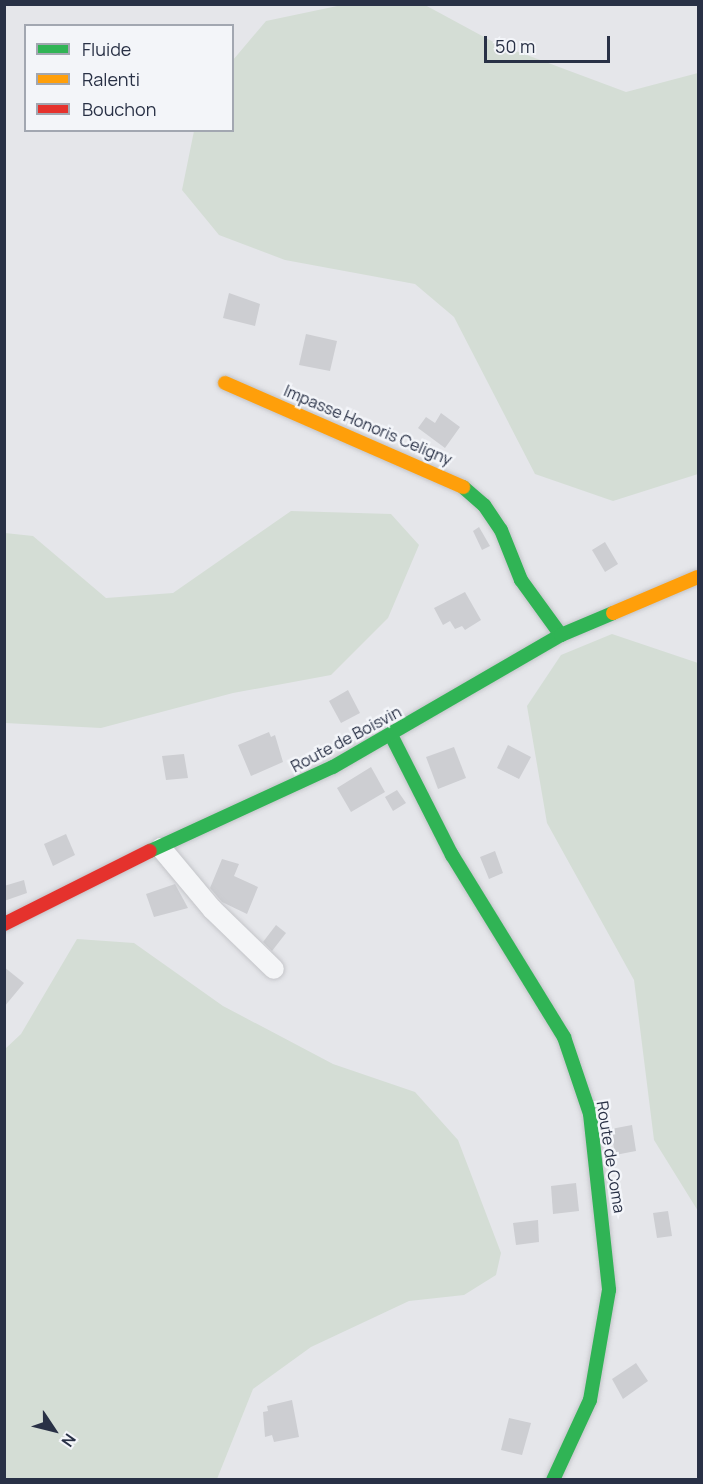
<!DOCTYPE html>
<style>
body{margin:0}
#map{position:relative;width:703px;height:1484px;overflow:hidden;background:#e5e6ea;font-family:Manrope,sans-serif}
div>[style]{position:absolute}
.green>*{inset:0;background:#d4ddd5}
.building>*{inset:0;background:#cdced2}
.roads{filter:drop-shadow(0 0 2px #c3c4c8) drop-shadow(0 0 2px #c3c4c8)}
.street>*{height:20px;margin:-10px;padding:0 10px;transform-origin:10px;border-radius:10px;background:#f4f5f7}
.fast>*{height:14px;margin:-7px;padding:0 7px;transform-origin:7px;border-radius:7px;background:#30b455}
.slow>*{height:14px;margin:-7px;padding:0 7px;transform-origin:7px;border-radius:7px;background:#ff9f0a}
.jam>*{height:14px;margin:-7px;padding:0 7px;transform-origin:7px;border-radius:7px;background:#e5322d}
span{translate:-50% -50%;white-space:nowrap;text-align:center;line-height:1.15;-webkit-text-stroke:5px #f3f5f9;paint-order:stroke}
.street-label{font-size:16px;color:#293146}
.frame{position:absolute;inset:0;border:6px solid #293146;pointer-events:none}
.legend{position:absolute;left:24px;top:24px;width:210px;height:108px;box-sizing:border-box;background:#f3f5f9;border:2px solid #a2a7b1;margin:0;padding:8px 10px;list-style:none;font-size:18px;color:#293146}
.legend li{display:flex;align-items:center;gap:12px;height:30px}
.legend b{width:30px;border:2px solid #a2a7b1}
.north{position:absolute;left:24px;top:1400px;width:60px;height:60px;-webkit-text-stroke:4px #f3f5f9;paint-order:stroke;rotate:125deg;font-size:16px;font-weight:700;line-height:24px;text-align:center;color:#293146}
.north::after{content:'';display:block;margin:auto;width:21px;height:27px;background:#293146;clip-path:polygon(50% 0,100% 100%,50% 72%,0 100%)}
.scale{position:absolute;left:484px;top:36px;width:126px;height:27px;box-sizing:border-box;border:3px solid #293146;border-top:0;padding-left:8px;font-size:18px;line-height:21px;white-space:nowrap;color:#293146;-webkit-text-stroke:4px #f3f5f9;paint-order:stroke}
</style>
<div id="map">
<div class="green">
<div style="clip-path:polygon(342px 5px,425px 5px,497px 44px,626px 92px,698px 73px,698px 474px,613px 501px,535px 474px,454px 317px,415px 284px,285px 260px,219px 235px,182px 190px,194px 131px,232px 130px,233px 60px,266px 21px)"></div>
<div style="clip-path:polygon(291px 511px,391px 514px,419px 545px,388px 618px,331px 675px,233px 693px,101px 728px,5px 723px,5px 533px,33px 536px,106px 598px,173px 593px)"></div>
<div style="clip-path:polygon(612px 634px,698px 663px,698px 1211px,654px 1140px,634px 980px,547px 823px,527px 706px,561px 655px)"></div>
<div style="clip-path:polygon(77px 939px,134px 943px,223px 1006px,333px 1064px,415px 1092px,458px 1140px,501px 1253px,496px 1275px,464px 1295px,409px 1301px,311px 1347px,253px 1389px,217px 1479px,5px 1479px,5px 1049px,21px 1034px)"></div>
</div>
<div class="building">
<div style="clip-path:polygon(229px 293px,260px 304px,255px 326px,223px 318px)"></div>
<div style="clip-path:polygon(306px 334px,337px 341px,330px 371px,299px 365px)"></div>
<div style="clip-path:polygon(441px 413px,460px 427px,445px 448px,418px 428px,426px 417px,435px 423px)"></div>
<div style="clip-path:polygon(479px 527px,490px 546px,482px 550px,473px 531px)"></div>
<div style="clip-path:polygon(605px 542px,618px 564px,605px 572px,592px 550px)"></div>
<div style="clip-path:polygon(465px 592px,481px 620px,465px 630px,462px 626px,455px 629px,450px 621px,443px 625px,434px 608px)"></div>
<div style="clip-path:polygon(348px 690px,360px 713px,341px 723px,329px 701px)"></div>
<div style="clip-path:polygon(269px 732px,271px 737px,275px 735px,283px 762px,251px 776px,238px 745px)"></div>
<div style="clip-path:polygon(508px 745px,531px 757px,519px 779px,497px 768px)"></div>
<div style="clip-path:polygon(454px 747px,466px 778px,438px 789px,426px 757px)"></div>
<div style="clip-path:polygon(184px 754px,188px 778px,166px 780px,162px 756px)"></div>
<div style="clip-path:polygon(371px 767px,385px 792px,351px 812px,337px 788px)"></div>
<div style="clip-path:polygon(397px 790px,406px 803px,393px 811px,385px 797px)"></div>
<div style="clip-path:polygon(66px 834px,75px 855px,53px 866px,44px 844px)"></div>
<div style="clip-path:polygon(495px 851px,503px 873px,489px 879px,480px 857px)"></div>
<div style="clip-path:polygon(222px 859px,239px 864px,234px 876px,258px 887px,247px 914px,222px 902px,210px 888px)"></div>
<div style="clip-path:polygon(24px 880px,27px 893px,4px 901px,4px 886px)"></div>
<div style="clip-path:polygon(175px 884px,188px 908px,154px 917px,146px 894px)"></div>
<div style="clip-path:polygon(276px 925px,286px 933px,272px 951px,263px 942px)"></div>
<div style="clip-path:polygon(4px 967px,24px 983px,4px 1007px)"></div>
<div style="clip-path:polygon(632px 1125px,636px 1151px,615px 1155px,611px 1129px)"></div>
<div style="clip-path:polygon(576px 1183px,579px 1211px,553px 1214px,551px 1186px)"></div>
<div style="clip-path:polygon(668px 1211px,672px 1236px,657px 1238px,653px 1213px)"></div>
<div style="clip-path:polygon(538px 1220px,539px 1242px,516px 1245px,513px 1223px)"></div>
<div style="clip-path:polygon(636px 1363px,648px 1381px,623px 1399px,612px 1379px)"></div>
<div style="clip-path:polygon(292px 1400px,299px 1437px,274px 1442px,272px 1435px,265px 1437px,263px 1412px,268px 1411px,267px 1406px)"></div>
<div style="clip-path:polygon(509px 1418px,531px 1423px,522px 1455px,501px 1450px)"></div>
</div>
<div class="roads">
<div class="street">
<div style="left:161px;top:848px;width:80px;rotate:50.1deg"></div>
<div style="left:212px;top:909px;width:86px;rotate:44.1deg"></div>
</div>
<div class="fast">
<div style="left:463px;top:487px;width:28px;rotate:41deg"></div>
<div style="left:484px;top:505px;width:30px;rotate:56deg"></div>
<div style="left:501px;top:530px;width:54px;rotate:68.2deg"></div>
<div style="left:521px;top:580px;width:68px;rotate:54deg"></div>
<div style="left:391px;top:735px;width:135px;rotate:63.1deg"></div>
<div style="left:452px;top:855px;width:214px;rotate:58.4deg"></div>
<div style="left:564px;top:1037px;width:81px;rotate:71.3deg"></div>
<div style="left:590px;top:1114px;width:177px;rotate:83.8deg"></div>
<div style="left:609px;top:1290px;width:112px;rotate:99.8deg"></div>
<div style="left:590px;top:1400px;width:88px;rotate:114.8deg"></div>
<div style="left:150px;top:851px;width:201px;rotate:-24.7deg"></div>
<div style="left:333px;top:767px;width:263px;rotate:-30.1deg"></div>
<div style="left:561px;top:635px;width:56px;rotate:-22.9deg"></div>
</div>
<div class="slow">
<div style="left:225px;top:383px;width:260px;rotate:23.6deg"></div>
<div style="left:613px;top:613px;width:92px;rotate:-23deg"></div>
</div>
<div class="jam">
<div style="left:4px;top:924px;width:163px;rotate:-26.6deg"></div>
</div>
</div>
<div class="street-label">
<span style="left:368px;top:425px;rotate:23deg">Impasse Honoris Celigny</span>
<span style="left:346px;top:739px;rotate:-28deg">Route de Boisvin</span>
<span style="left:611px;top:1157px;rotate:81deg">Route de Coma</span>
</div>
<div class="frame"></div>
<ul class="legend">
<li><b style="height:8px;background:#30b455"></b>Fluide</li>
<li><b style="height:8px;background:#ff9f0a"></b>Ralenti</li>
<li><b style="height:8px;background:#e5322d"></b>Bouchon</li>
</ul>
<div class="north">N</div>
<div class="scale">50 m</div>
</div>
